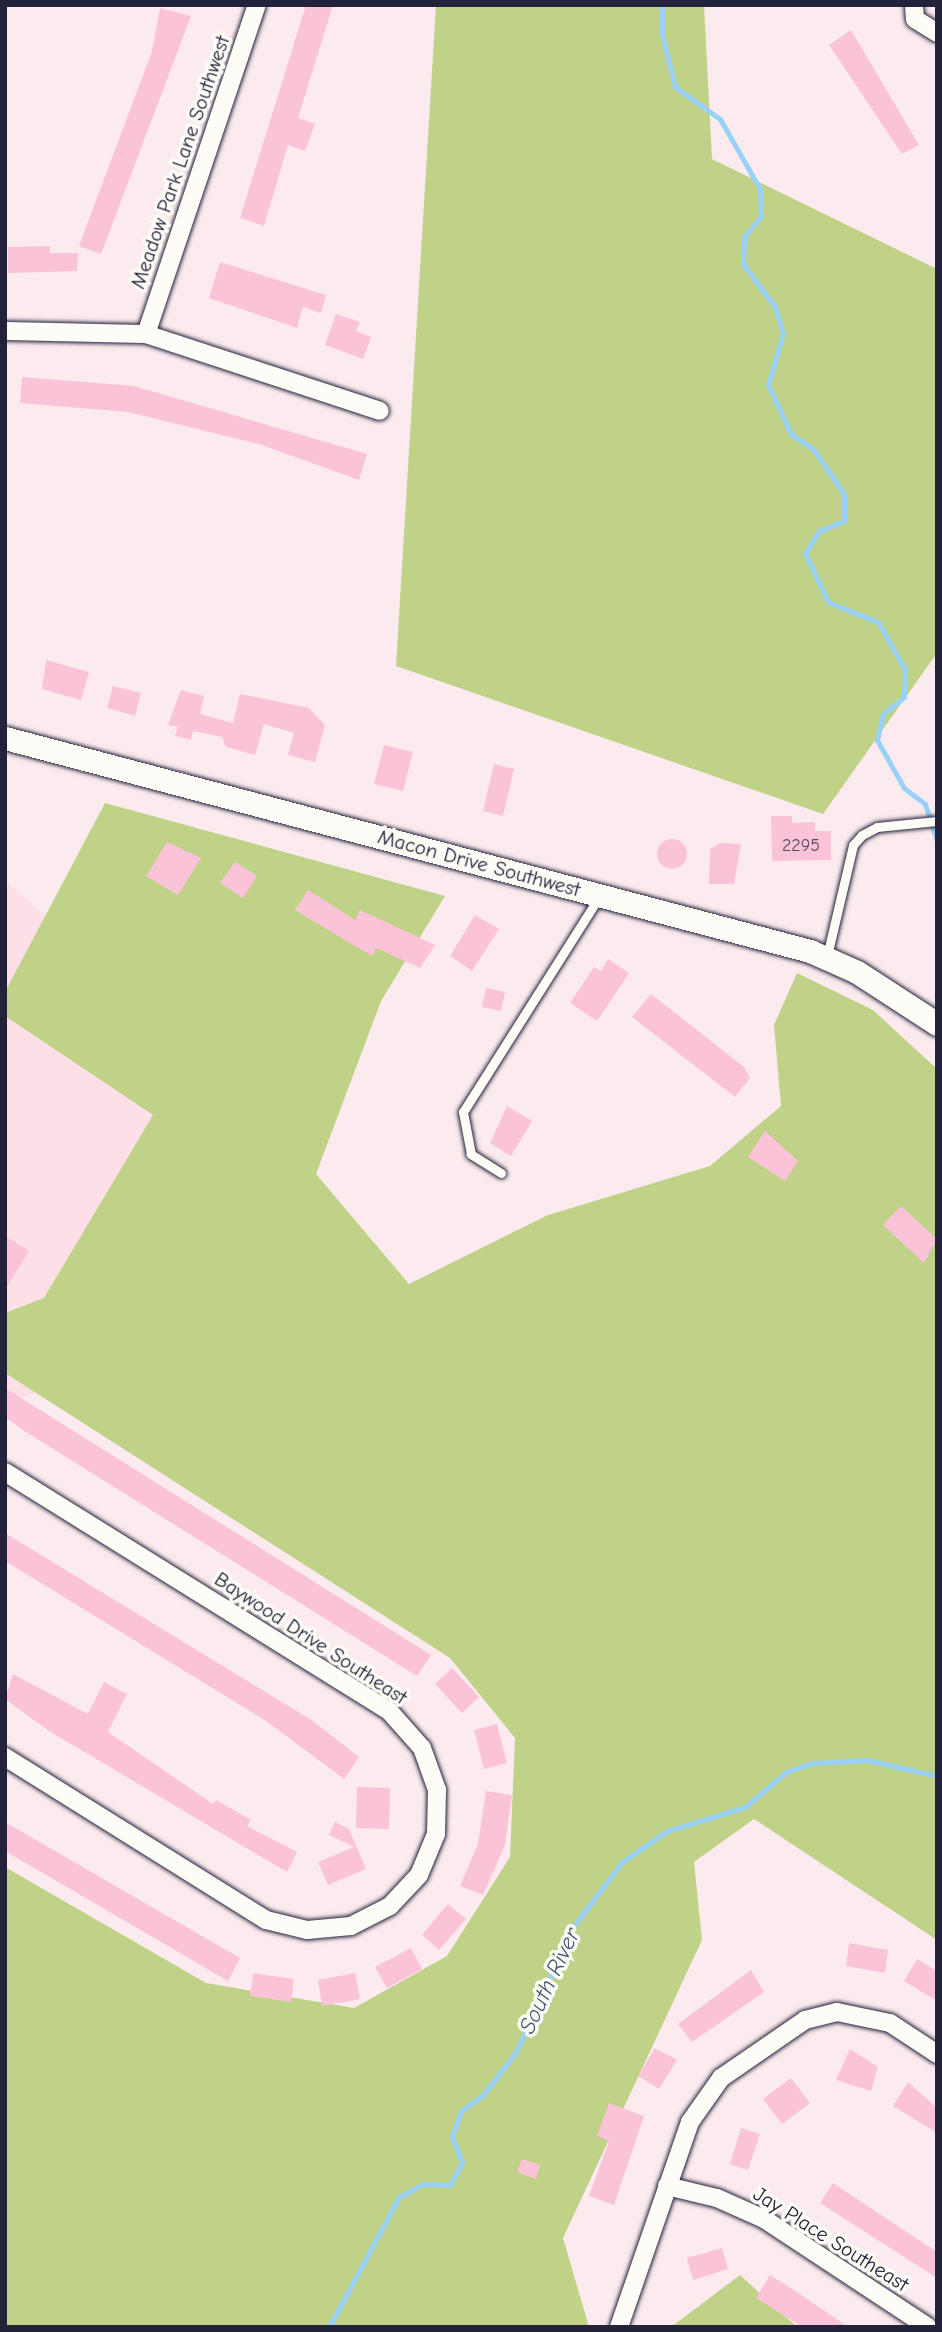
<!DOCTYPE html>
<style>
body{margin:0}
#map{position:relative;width:942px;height:2332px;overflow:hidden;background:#fcebee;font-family:"Comic Neue",sans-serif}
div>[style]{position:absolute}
.built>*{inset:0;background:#fcdfe7}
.green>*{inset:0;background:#bfd287}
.stream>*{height:5px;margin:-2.5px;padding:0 2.5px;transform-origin:2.5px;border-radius:2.5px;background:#9ad1f9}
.building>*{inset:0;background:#fbc3d8}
.round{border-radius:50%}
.roads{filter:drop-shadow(0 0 2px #22223b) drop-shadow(0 0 2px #22223b)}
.lane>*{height:9px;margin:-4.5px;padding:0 4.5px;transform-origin:4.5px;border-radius:4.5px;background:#fdfcf7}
.street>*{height:18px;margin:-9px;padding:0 9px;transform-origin:9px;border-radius:9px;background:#fdfcf7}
.secondary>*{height:23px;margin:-11.5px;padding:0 11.5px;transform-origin:11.5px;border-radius:11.5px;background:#fdfcf7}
span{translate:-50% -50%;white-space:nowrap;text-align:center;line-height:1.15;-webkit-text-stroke:7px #fdfcf7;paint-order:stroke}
.number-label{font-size:18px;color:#584a62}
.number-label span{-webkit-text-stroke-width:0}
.street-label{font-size:21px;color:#22223b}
.water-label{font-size:23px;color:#465774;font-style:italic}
.frame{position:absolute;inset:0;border:7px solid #22223b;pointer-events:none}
</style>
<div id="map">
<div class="built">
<div style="clip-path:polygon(5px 881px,227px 1069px,80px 1375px,5px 1404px)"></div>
</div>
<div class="green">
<div style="clip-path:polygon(436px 5px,704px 5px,712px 159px,937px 269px,937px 653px,823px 814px,396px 666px)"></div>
<div style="clip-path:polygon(105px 803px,445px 896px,381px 1001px,316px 1174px,409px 1284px,548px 1215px,710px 1166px,781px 1106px,774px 1025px,797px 973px,873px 1010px,937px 1069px,937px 1940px,754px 1819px,694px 1862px,702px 1940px,563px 2238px,589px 2327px,5px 2327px,5px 1867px,206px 1983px,354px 2008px,447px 1956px,510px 1857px,515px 1738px,450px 1658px,5px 1373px,5px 1313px,44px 1298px,153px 1115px,5px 1016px,5px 992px)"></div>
<div style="clip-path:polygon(740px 2275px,797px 2327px,671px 2327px)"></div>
</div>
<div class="stream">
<div style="left:662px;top:5px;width:30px;rotate:90deg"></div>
<div style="left:662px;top:35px;width:54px;rotate:76deg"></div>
<div style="left:675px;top:87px;width:55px;rotate:35.4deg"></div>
<div style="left:720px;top:119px;width:81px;rotate:60.3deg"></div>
<div style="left:760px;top:189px;width:27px;rotate:88deg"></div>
<div style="left:761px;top:216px;width:27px;rotate:129deg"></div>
<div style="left:744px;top:237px;width:27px;rotate:92deg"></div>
<div style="left:743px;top:264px;width:54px;rotate:53.3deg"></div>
<div style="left:775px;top:307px;width:27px;rotate:73deg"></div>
<div style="left:783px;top:333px;width:54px;rotate:106.1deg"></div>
<div style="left:768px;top:385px;width:54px;rotate:64.9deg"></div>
<div style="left:791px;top:434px;width:27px;rotate:34deg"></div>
<div style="left:813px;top:449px;width:55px;rotate:55.4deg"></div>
<div style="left:844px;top:494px;width:27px;rotate:90deg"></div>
<div style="left:844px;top:521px;width:27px;rotate:158deg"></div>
<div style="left:819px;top:531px;width:26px;rotate:122deg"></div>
<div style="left:805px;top:553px;width:54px;rotate:64.9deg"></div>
<div style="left:828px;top:602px;width:54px;rotate:21.8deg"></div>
<div style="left:878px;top:622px;width:55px;rotate:60.6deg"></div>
<div style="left:905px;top:670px;width:27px;rotate:92deg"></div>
<div style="left:904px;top:697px;width:27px;rotate:141deg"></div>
<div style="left:883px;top:714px;width:27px;rotate:103deg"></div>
<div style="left:877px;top:740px;width:55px;rotate:60.6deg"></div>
<div style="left:904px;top:788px;width:26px;rotate:37deg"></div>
<div style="left:925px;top:804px;width:39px;rotate:72deg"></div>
<div style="left:329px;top:2327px;width:148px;rotate:-61.7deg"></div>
<div style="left:399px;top:2197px;width:27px;rotate:-28deg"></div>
<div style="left:423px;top:2184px;width:27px;rotate:2deg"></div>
<div style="left:450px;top:2185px;width:26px;rotate:-62deg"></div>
<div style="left:462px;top:2162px;width:27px;rotate:-112deg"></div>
<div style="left:452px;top:2137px;width:28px;rotate:-71deg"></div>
<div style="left:461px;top:2111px;width:27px;rotate:-36deg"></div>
<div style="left:483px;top:2095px;width:54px;rotate:-52.5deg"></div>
<div style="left:516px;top:2052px;width:137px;rotate:-65.5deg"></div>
<div style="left:573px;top:1927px;width:81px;rotate:-53deg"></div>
<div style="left:622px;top:1862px;width:55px;rotate:-34.6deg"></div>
<div style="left:667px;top:1831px;width:82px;rotate:-17.1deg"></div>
<div style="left:745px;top:1807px;width:54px;rotate:-40.5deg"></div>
<div style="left:786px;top:1772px;width:28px;rotate:-19deg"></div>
<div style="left:812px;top:1763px;width:55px;rotate:-3.1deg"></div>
<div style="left:867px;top:1760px;width:72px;rotate:12.9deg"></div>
</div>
<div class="building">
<div style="clip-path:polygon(306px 5px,333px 5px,298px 118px,315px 124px,305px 151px,288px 145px,264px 226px,240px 218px)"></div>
<div style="clip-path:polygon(160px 8px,191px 16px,101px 254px,79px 246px,152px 51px)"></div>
<div style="clip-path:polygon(851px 30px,919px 145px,902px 154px,829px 45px)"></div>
<div style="clip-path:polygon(50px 246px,50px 253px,78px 253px,77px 271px,8px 273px,8px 247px)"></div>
<div style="clip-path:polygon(220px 262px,326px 295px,321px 313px,303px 307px,297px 328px,209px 298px)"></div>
<div style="clip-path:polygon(336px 314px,360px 322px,356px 331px,371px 337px,363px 359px,325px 345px)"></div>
<div style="clip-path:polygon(22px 377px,134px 386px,367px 454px,359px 480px,262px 445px,128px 412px,20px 403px)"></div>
<div style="clip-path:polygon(46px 660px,89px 672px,81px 700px,42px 689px)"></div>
<div style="clip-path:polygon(113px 686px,141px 693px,135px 716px,107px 708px)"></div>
<div style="clip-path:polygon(181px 690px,204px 696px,200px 714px,233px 723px,240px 694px,309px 708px,325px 725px,315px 762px,288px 755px,294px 733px,264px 724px,255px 755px,226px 747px,222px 737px,193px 731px,191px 740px,175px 736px,178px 727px,168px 725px)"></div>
<div style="clip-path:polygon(384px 745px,413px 752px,403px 791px,374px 784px)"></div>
<div style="clip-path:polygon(494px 764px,514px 769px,503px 816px,483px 811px)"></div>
<div style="clip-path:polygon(771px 816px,792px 816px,792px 823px,815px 822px,815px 831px,831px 831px,831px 860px,772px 861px)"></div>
<div class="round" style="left:657px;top:839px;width:30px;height:30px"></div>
<div style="clip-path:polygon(167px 842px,201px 858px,178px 895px,146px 876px)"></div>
<div style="clip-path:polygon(720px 843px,741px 844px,734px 884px,709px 884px,710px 849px)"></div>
<div style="clip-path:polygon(235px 862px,257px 876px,243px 898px,220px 883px)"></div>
<div style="clip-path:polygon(308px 890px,355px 920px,360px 910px,435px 945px,420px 968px,376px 948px,372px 956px,295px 910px)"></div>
<div style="clip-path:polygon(475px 915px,499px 929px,472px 971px,450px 956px)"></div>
<div style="clip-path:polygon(608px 959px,629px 973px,597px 1021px,570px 1003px,594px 967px,601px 971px)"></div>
<div style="clip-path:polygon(486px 988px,505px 992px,501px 1011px,482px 1007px)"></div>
<div style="clip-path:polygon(651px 994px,744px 1067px,750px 1078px,735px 1097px,632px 1017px)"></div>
<div style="clip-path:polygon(507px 1106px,532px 1121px,511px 1156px,490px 1143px)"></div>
<div style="clip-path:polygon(765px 1131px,798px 1161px,785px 1181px,748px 1157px)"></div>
<div style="clip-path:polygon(901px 1206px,937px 1239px,924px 1263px,883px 1225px)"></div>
<div style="clip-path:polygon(5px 1236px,29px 1251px,5px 1290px)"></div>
<div style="clip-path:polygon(5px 1388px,431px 1655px,417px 1676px,26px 1432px,5px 1417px)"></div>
<div style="clip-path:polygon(5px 1533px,313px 1721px,359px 1757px,344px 1779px,266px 1721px,5px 1561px)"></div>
<div style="clip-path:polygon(452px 1668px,479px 1697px,462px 1713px,435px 1684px)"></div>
<div style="clip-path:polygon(13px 1674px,88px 1714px,104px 1682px,127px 1694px,108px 1732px,213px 1804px,216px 1800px,251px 1820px,247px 1826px,297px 1852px,287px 1872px,49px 1731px,5px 1699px)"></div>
<div style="clip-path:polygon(497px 1724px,507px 1763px,484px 1769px,474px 1730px)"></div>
<div style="clip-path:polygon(357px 1787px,390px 1788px,389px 1829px,356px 1828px)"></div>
<div style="clip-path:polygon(486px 1791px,512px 1795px,505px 1845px,483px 1895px,460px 1886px,478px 1844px)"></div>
<div style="clip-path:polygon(5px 1822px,240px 1958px,228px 1981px,5px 1851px)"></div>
<div style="clip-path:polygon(335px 1822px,349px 1829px,366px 1869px,328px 1885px,318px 1862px,354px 1847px,329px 1835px)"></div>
<div style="clip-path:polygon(448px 1904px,466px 1919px,439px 1950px,422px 1935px)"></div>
<div style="clip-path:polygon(849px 1943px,888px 1950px,885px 1973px,846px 1966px)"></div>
<div style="clip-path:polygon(411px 1948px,422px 1969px,387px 1988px,375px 1967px)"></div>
<div style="clip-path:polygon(917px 1959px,937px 1971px,937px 2001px,904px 1981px)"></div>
<div style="clip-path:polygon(751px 1970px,764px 1992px,692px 2042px,678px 2024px)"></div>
<div style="clip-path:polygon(253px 1973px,294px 1979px,291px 2002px,250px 1996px)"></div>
<div style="clip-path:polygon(355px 1973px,360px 1999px,322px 2006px,318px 1980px)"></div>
<div style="clip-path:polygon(655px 2048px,677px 2060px,659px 2089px,638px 2076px)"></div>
<div style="clip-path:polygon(850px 2049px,878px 2067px,871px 2091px,836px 2080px)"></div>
<div style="clip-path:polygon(791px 2078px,810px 2103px,782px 2124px,763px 2099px)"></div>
<div style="clip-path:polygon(908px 2082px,937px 2108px,937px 2133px,893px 2106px)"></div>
<div style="clip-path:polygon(609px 2103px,644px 2116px,614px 2205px,589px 2196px,609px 2141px,597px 2136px)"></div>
<div style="clip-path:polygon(741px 2128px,760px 2134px,748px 2170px,730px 2164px)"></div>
<div style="clip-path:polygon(522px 2159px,540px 2165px,536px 2179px,517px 2172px)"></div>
<div style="clip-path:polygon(833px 2183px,937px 2252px,937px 2278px,820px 2203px)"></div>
<div style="clip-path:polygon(722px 2248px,728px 2269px,693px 2280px,687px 2258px)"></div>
<div style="clip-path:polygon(770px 2275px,797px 2292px,848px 2327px,802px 2327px,756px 2298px)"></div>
</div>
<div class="roads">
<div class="lane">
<div style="left:827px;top:956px;width:114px;rotate:-76.8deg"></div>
<div style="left:853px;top:845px;width:13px;rotate:-48deg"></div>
<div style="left:862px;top:835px;width:17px;rotate:-28deg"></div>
<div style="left:877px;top:827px;width:60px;rotate:-5.7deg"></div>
<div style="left:501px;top:1173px;width:36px;rotate:-148deg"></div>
<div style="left:471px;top:1154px;width:43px;rotate:-100.8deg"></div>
<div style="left:463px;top:1112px;width:254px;rotate:-57.7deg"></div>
</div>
<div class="street">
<div style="left:914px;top:5px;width:14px;rotate:86deg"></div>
<div style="left:915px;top:19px;width:26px;rotate:32deg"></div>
<div style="left:5px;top:331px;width:141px;rotate:1.2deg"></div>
<div style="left:146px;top:334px;width:246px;rotate:18.2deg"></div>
<div style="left:146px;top:334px;width:347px;rotate:-71.4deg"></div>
<div style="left:5px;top:1472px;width:454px;rotate:31.9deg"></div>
<div style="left:390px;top:1712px;width:48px;rotate:48.4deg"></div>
<div style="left:422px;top:1748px;width:45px;rotate:70.3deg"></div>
<div style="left:437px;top:1790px;width:44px;rotate:91.3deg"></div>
<div style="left:436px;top:1834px;width:44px;rotate:112.5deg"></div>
<div style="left:419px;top:1875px;width:42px;rotate:133.1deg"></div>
<div style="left:390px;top:1906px;width:44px;rotate:152.9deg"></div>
<div style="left:351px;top:1926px;width:44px;rotate:174.8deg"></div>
<div style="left:307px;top:1930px;width:42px;rotate:-166.3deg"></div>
<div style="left:266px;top:1920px;width:308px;rotate:-148deg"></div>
<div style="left:667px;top:2186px;width:51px;rotate:13.5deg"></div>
<div style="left:717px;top:2198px;width:51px;rotate:24.1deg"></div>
<div style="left:764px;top:2219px;width:196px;rotate:33.4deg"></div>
<div style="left:619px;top:2327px;width:217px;rotate:-70.9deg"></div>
<div style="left:690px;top:2122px;width:54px;rotate:-54.8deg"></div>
<div style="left:721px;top:2078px;width:102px;rotate:-34.6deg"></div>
<div style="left:805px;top:2020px;width:33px;rotate:-14deg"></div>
<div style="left:837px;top:2012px;width:54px;rotate:11.7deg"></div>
<div style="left:890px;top:2023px;width:56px;rotate:33.4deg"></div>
</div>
<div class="secondary">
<div style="left:5px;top:738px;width:833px;rotate:14.82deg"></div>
<div style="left:810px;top:951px;width:51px;rotate:24.1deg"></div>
<div style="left:857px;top:972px;width:95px;rotate:33deg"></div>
</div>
</div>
<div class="number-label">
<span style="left:801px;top:846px">2295</span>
</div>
<div class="street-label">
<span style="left:180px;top:162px;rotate:-71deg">Meadow Park Lane Southwest</span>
<span style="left:479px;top:863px;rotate:15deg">Macon Drive Southwest</span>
<span style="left:311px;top:1638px;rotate:33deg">Baywood Drive Southeast</span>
<span style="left:831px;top:2239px;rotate:32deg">Jay Place Southeast</span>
</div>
<div class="water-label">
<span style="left:550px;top:1981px;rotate:-65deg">South River</span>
</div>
<div class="frame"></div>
</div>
